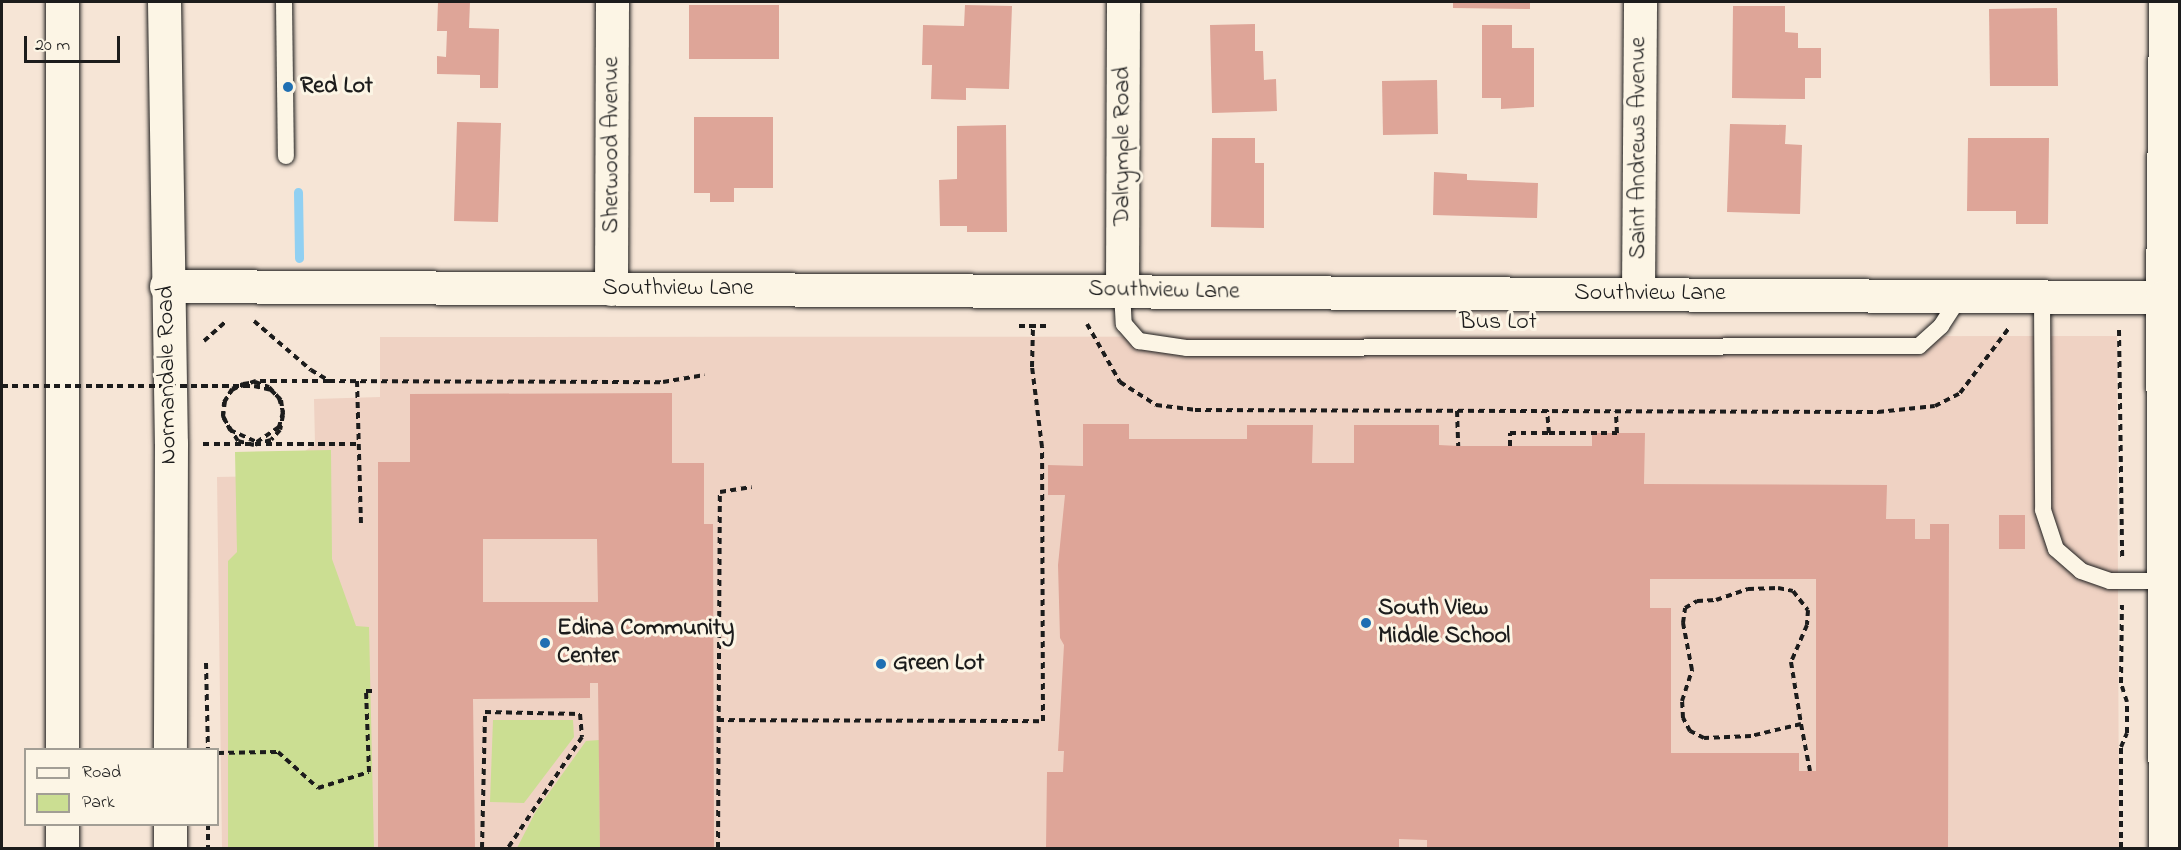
<!DOCTYPE html>
<style>
body{margin:0}
#map{position:relative;width:2181px;height:850px;overflow:hidden;background:#f6e5d6;font-family:"Indie Flower",sans-serif}
div>[style]{position:absolute}
.built>*{inset:0;background:#efd2c3}
.green>*{inset:0;background:#cbde92}
.stream>*{height:9px;margin:-4.5px;padding:0 4.5px;transform-origin:4.5px;border-radius:4.5px;background:#91d0f2}
.building>*{inset:0;background:#dea598}
.path>*{height:4px;margin-top:-2px;transform-origin:0;background:repeating-linear-gradient(90deg,#1c1c1c 0 6px,transparent 0 10.5px)}
.roads{filter:drop-shadow(0 0 2px #1c1c1c) drop-shadow(0 0 2px #1c1c1c)}
.lane>*{height:16px;margin:-8px;padding:0 8px;transform-origin:8px;border-radius:8px;background:#fcf5e5}
.street>*{height:33px;margin:-16.5px;padding:0 16.5px;transform-origin:16.5px;border-radius:16.5px;background:#fcf5e5}
.secondary>*{height:33px;margin:-16.5px;padding:0 16.5px;transform-origin:16.5px;border-radius:16.5px;background:#fcf5e5}
.highway>*{height:33px;margin:-16.5px;padding:0 16.5px;transform-origin:16.5px;border-radius:16.5px;background:#fcf5e5}
.path-bridge>*{height:4px;margin-top:-2px;transform-origin:0;background:repeating-linear-gradient(90deg,#1c1c1c 0 6px,transparent 0 10.5px)}
.dots>*{width:16px;height:16px;translate:-50% -50%;box-sizing:border-box;border:3px solid #fcf5e5;border-radius:50%}
span{translate:-50% -50%;white-space:nowrap;text-align:center;line-height:1.15;-webkit-text-stroke:6px #fcf5e5;paint-order:stroke}
.poi-label{font-size:24px;color:#1c1c1c;font-weight:700}
.left{translate:0 -50%;text-align:left}
.street-label{font-size:24px;color:#1c1c1c}
.frame{position:absolute;inset:0;border:3px solid #1c1c1c;pointer-events:none}
.legend{position:absolute;left:24px;top:748px;width:195px;height:78px;box-sizing:border-box;background:#fcf5e5;border:2px solid #a29e95;margin:0;padding:8px 10px;list-style:none;font-size:18px;color:#1c1c1c}
.legend li{display:flex;align-items:center;gap:12px;height:30px}
.legend b{width:30px;border:2px solid #a29e95}
.scale{position:absolute;left:24px;top:36px;width:96px;height:27px;box-sizing:border-box;border:3px solid #1c1c1c;border-top:0;padding-left:8px;font-size:18px;line-height:21px;white-space:nowrap;color:#1c1c1c;-webkit-text-stroke:4px #fcf5e5;paint-order:stroke}
</style>
<div id="map">
<div class="built">
<div style="clip-path:polygon(2117px 336px,2119px 848px,222px 848px,217px 477px,270px 476px,315px 444px,314px 399px,380px 397px,380px 337px)"></div>
</div>
<div class="green">
<div style="clip-path:polygon(331px 450px,332px 559px,356px 626px,369px 627px,374px 848px,228px 848px,228px 561px,237px 552px,235px 452px)"></div>
<div style="clip-path:polygon(493px 720px,573px 720px,574px 737px,524px 803px,490px 802px)"></div>
<div style="clip-path:polygon(599px 740px,600px 848px,517px 848px,536px 811px,586px 741px)"></div>
</div>
<div class="stream">
<div style="left:298px;top:192px;width:66px;rotate:89.1deg"></div>
</div>
<div class="building">
<div style="clip-path:polygon(438px 2px,470px 2px,469px 28px,499px 29px,498px 88px,480px 88px,480px 75px,437px 74px,437px 56px,446px 57px,447px 31px,437px 31px)"></div>
<div style="clip-path:polygon(1453px 2px,1530px 2px,1530px 9px,1453px 8px)"></div>
<div style="clip-path:polygon(689px 5px,779px 5px,779px 59px,689px 59px)"></div>
<div style="clip-path:polygon(965px 5px,1012px 6px,1009px 89px,966px 88px,966px 100px,931px 99px,932px 65px,922px 65px,923px 25px,964px 26px)"></div>
<div style="clip-path:polygon(1733px 6px,1785px 6px,1785px 32px,1798px 33px,1798px 48px,1821px 48px,1821px 78px,1805px 78px,1805px 99px,1732px 98px)"></div>
<div style="clip-path:polygon(2057px 8px,2058px 86px,1990px 86px,1989px 9px)"></div>
<div style="clip-path:polygon(1255px 24px,1255px 51px,1263px 51px,1264px 80px,1276px 79px,1277px 111px,1212px 113px,1210px 25px)"></div>
<div style="clip-path:polygon(1482px 25px,1512px 25px,1512px 48px,1534px 48px,1534px 107px,1501px 109px,1501px 98px,1482px 98px)"></div>
<div style="clip-path:polygon(1437px 80px,1438px 134px,1383px 135px,1382px 81px)"></div>
<div style="clip-path:polygon(694px 117px,773px 117px,773px 188px,734px 188px,734px 202px,710px 202px,710px 193px,694px 193px)"></div>
<div style="clip-path:polygon(457px 122px,501px 123px,498px 222px,454px 221px)"></div>
<div style="clip-path:polygon(1730px 124px,1786px 125px,1785px 144px,1802px 145px,1800px 214px,1727px 212px)"></div>
<div style="clip-path:polygon(1006px 125px,1007px 232px,967px 232px,967px 226px,940px 226px,939px 180px,957px 179px,957px 126px)"></div>
<div style="clip-path:polygon(1212px 138px,1255px 138px,1255px 163px,1264px 163px,1264px 228px,1211px 227px)"></div>
<div style="clip-path:polygon(1968px 138px,2049px 138px,2048px 224px,2016px 224px,2016px 211px,1967px 211px)"></div>
<div style="clip-path:polygon(1434px 172px,1467px 174px,1467px 180px,1538px 183px,1537px 218px,1433px 215px)"></div>
<div style="clip-path:polygon(evenodd,672px 393px,672px 463px,704px 463px,704px 524px,713px 524px,714px 848px,600px 848px,598px 683px,590px 683px,590px 698px,473px 699px,475px 848px,378px 848px,378px 462px,410px 462px,410px 394px,672px 393px,483px 539px,597px 539px,598px 602px,483px 602px,483px 539px)"></div>
<div style="clip-path:polygon(evenodd,1083px 424px,1129px 424px,1129px 439px,1247px 439px,1247px 425px,1313px 425px,1312px 463px,1354px 463px,1354px 425px,1439px 425px,1439px 445px,1458px 446px,1592px 446px,1592px 433px,1645px 433px,1644px 484px,1887px 485px,1886px 519px,1915px 519px,1915px 539px,1930px 539px,1930px 524px,1949px 524px,1948px 848px,1427px 848px,1427px 840px,1399px 839px,1399px 848px,1046px 848px,1047px 772px,1063px 772px,1064px 751px,1058px 751px,1064px 645px,1060px 638px,1058px 565px,1065px 495px,1048px 495px,1048px 465px,1083px 466px,1083px 424px,1650px 579px,1816px 579px,1816px 771px,1799px 771px,1799px 753px,1671px 753px,1671px 608px,1650px 608px,1650px 579px)"></div>
<div style="clip-path:polygon(1999px 515px,2025px 515px,2025px 549px,1999px 549px)"></div>
</div>
<div class="path">
<div style="left:254px;top:321px;width:75px;rotate:40.7deg"></div>
<div style="left:311px;top:370px;width:21px;rotate:31deg"></div>
<div style="left:329px;top:381px;width:73px;rotate:180deg"></div>
<div style="left:256px;top:381px;width:25px;rotate:162deg"></div>
<div style="left:232px;top:389px;width:14px;rotate:120deg"></div>
<div style="left:225px;top:401px;width:15px;rotate:98deg"></div>
<div style="left:223px;top:416px;width:16px;rotate:63deg"></div>
<div style="left:230px;top:430px;width:30px;rotate:24deg"></div>
<div style="left:1087px;top:324px;width:67px;rotate:60.4deg"></div>
<div style="left:1120px;top:382px;width:43px;rotate:32.6deg"></div>
<div style="left:1156px;top:405px;width:39px;rotate:7deg"></div>
<div style="left:1195px;top:410px;width:683px;rotate:0.17deg"></div>
<div style="left:1878px;top:412px;width:57px;rotate:-6deg"></div>
<div style="left:1935px;top:406px;width:28px;rotate:-27deg"></div>
<div style="left:1960px;top:393px;width:81px;rotate:-53deg"></div>
<div style="left:1019px;top:326px;width:28px"></div>
<div style="left:2119px;top:330px;width:229px;rotate:89.2deg"></div>
<div style="left:204px;top:341px;width:30px;rotate:-42deg"></div>
<div style="left:329px;top:381px;width:334px;rotate:0.2deg"></div>
<div style="left:663px;top:382px;width:42px;rotate:-9.7deg"></div>
<div style="left:357px;top:381px;width:142px;rotate:88.4deg"></div>
<div style="left:1457px;top:411px;width:35px;rotate:88deg"></div>
<div style="left:1549px;top:433px;width:68px"></div>
<div style="left:1617px;top:433px;width:22px;rotate:-93deg"></div>
<div style="left:203px;top:444px;width:155px"></div>
<div style="left:1510px;top:446px;width:13px;rotate:-90deg"></div>
<div style="left:1510px;top:433px;width:39px"></div>
<div style="left:1549px;top:433px;width:23px;rotate:-95deg"></div>
<div style="left:1778px;top:588px;width:15px;rotate:11deg"></div>
<div style="left:1793px;top:591px;width:24px;rotate:52deg"></div>
<div style="left:1808px;top:610px;width:15px;rotate:94deg"></div>
<div style="left:1807px;top:625px;width:40px;rotate:113.4deg"></div>
<div style="left:1791px;top:662px;width:63px;rotate:80.8deg"></div>
<div style="left:1801px;top:724px;width:51px;rotate:166.5deg"></div>
<div style="left:1751px;top:736px;width:47px;rotate:177.6deg"></div>
<div style="left:1704px;top:738px;width:16px;rotate:-153deg"></div>
<div style="left:1690px;top:731px;width:15px;rotate:-118deg"></div>
<div style="left:1683px;top:718px;width:17px;rotate:-93deg"></div>
<div style="left:1682px;top:701px;width:33px;rotate:-72deg"></div>
<div style="left:1692px;top:670px;width:48px;rotate:-100.8deg"></div>
<div style="left:1683px;top:623px;width:15px;rotate:-82deg"></div>
<div style="left:1685px;top:608px;width:14px;rotate:-30deg"></div>
<div style="left:1697px;top:601px;width:19px;rotate:-3deg"></div>
<div style="left:1716px;top:600px;width:34px;rotate:-19deg"></div>
<div style="left:1748px;top:589px;width:30px;rotate:-2deg"></div>
<div style="left:206px;top:663px;width:87px;rotate:88.7deg"></div>
<div style="left:718px;top:720px;width:325px;rotate:0.2deg"></div>
<div style="left:1043px;top:721px;width:274px;rotate:-90.2deg"></div>
<div style="left:1042px;top:447px;width:81px;rotate:-97.1deg"></div>
<div style="left:1032px;top:367px;width:40px;rotate:-88.6deg"></div>
<div style="left:1801px;top:724px;width:48px;rotate:79.2deg"></div>
<div style="left:218px;top:753px;width:60px;rotate:-1deg"></div>
<div style="left:278px;top:752px;width:54px;rotate:42deg"></div>
<div style="left:318px;top:788px;width:53px;rotate:-17.4deg"></div>
<div style="left:369px;top:772px;width:81px;rotate:-92.1deg"></div>
<div style="left:366px;top:691px;width:11px"></div>
<div style="left:208px;top:824px;width:24px;rotate:90deg"></div>
<div style="left:482px;top:848px;width:136px;rotate:-88.7deg"></div>
<div style="left:485px;top:712px;width:95px;rotate:1.2deg"></div>
<div style="left:580px;top:714px;width:23px;rotate:85deg"></div>
<div style="left:582px;top:737px;width:133px;rotate:123.7deg"></div>
<div style="left:718px;top:848px;width:356px;rotate:-89.7deg"></div>
<div style="left:720px;top:492px;width:32px;rotate:-9deg"></div>
<div style="left:2121px;top:848px;width:101px;rotate:-90deg"></div>
<div style="left:2121px;top:747px;width:15px;rotate:-67deg"></div>
<div style="left:2127px;top:733px;width:31px;rotate:-90deg"></div>
<div style="left:2127px;top:702px;width:20px;rotate:-108deg"></div>
<div style="left:2121px;top:683px;width:78px;rotate:-89.3deg"></div>
</div>
<div class="roads">
<div class="lane">
<div style="left:284px;top:2px;width:154px;rotate:89.3deg"></div>
<div style="left:1122px;top:291px;width:33px;rotate:87deg"></div>
<div style="left:1124px;top:324px;width:23px;rotate:49deg"></div>
<div style="left:1139px;top:341px;width:49px;rotate:8.3deg"></div>
<div style="left:1187px;top:348px;width:732px;rotate:-0.16deg"></div>
<div style="left:1919px;top:346px;width:30px;rotate:-42deg"></div>
<div style="left:1941px;top:326px;width:37px;rotate:-57deg"></div>
<div style="left:2042px;top:296px;width:214px;rotate:89.7deg"></div>
<div style="left:2043px;top:510px;width:41px;rotate:71.6deg"></div>
<div style="left:2056px;top:549px;width:33px;rotate:41deg"></div>
<div style="left:2081px;top:571px;width:31px;rotate:19deg"></div>
<div style="left:2110px;top:581px;width:55px"></div>
</div>
<div class="street">
<div style="left:611px;top:289px;width:287px;rotate:-89.8deg"></div>
<div style="left:1122px;top:291px;width:289px;rotate:-89.8deg"></div>
<div style="left:1638px;top:294px;width:292px;rotate:-89.6deg"></div>
<div style="left:2162px;top:297px;width:295px;rotate:-89.4deg"></div>
</div>
<div class="secondary">
<div style="left:164px;top:2px;width:441px;rotate:89.1deg"></div>
<div style="left:171px;top:443px;width:307px;rotate:90.2deg"></div>
<div style="left:166px;top:286px;width:1996px;rotate:0.32deg"></div>
<div style="left:2162px;top:297px;width:551px;rotate:89.69deg"></div>
<div style="left:170px;top:848px;width:24px;rotate:-90deg"></div>
</div>
<div class="highway">
<div style="left:62px;top:2px;width:748px;rotate:90deg"></div>
<div style="left:62px;top:848px;width:24px;rotate:-90deg"></div>
</div>
</div>
<div class="path-bridge">
<div style="left:2px;top:386px;width:252px"></div>
<div style="left:254px;top:386px;width:17px;rotate:13deg"></div>
<div style="left:271px;top:390px;width:14px;rotate:45deg"></div>
<div style="left:281px;top:400px;width:15px;rotate:82deg"></div>
<div style="left:283px;top:415px;width:15px;rotate:101deg"></div>
<div style="left:280px;top:430px;width:13px;rotate:132deg"></div>
<div style="left:271px;top:440px;width:18px;rotate:164deg"></div>
<div style="left:254px;top:445px;width:16px;rotate:-166deg"></div>
<div style="left:238px;top:441px;width:28px;rotate:-122deg"></div>
<div style="left:223px;top:417px;width:15px;rotate:-86deg"></div>
<div style="left:224px;top:402px;width:14px;rotate:-56deg"></div>
<div style="left:232px;top:390px;width:13px;rotate:-29deg"></div>
<div style="left:243px;top:384px;width:12px;rotate:-9deg"></div>
<div style="left:255px;top:382px;width:15px;rotate:20deg"></div>
<div style="left:269px;top:387px;width:15px;rotate:48deg"></div>
<div style="left:279px;top:398px;width:15px;rotate:74deg"></div>
<div style="left:283px;top:412px;width:16px;rotate:105deg"></div>
<div style="left:279px;top:427px;width:27px;rotate:146deg"></div>
</div>
<div class="dots">
<div style="left:288px;top:87px;background:#1f6fb2"></div>
<div style="left:1366px;top:623px;background:#1f6fb2"></div>
<div style="left:545px;top:643px;background:#1f6fb2"></div>
<div style="left:881px;top:664px;background:#1f6fb2"></div>
</div>
<div class="poi-label">
<span class="left" style="left:300px;top:87px">Red Lot</span>
<span class="left" style="left:1378px;top:623px">South View<br>Middle School</span>
<span class="left" style="left:557px;top:643px">Edina Community<br>Center</span>
<span class="left" style="left:893px;top:664px">Green Lot</span>
</div>
<div class="street-label">
<span style="left:612px;top:145px;rotate:-90deg">Sherwood Avenue</span>
<span style="left:1123px;top:146px;rotate:-90deg">Dalrymple Road</span>
<span style="left:1639px;top:148px;rotate:-90deg">Saint Andrews Avenue</span>
<span style="left:678px;top:289px">Southview Lane</span>
<span style="left:1164px;top:291px;rotate:1deg">Southview Lane</span>
<span style="left:1650px;top:294px">Southview Lane</span>
<span style="left:1498px;top:323px">Bus Lot</span>
<span style="left:168px;top:375px;rotate:-91deg">Normandale Road</span>
</div>
<div class="frame"></div>
<ul class="legend">
<li><b style="height:8px;background:#fcf5e5"></b>Road</li>
<li><b style="height:16px;background:#cbde92"></b>Park</li>
</ul>
<div class="scale">20 m</div>
</div>
